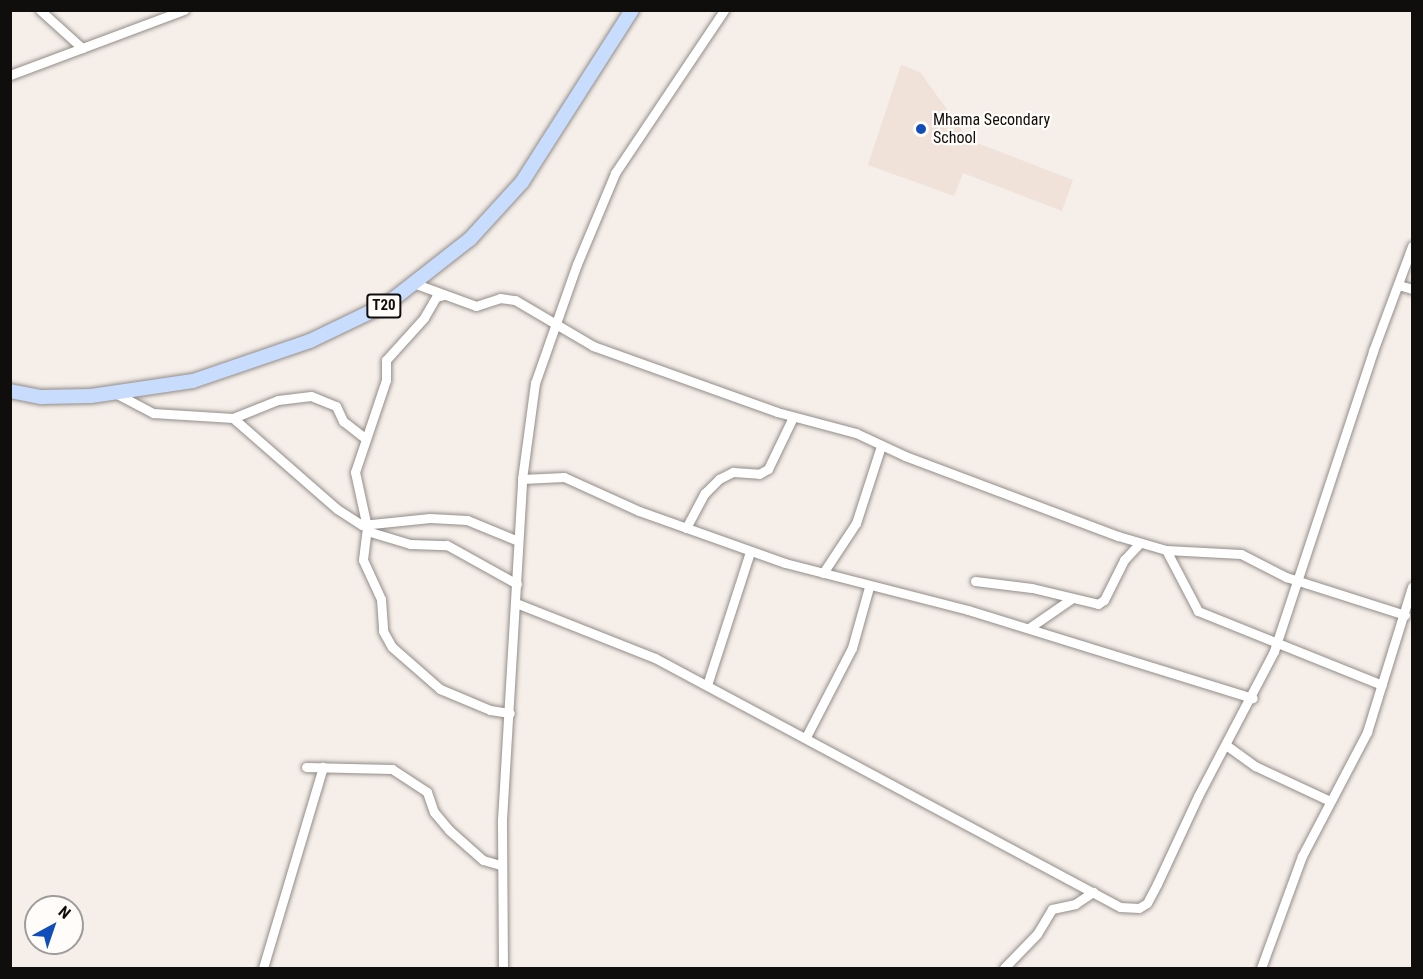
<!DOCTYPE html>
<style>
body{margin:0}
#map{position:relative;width:1423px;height:979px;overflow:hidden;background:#f5eee9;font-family:"Roboto Condensed",sans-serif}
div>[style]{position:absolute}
.built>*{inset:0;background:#f0e2d9}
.roads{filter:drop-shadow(0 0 2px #938d89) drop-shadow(0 0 2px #938d89)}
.street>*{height:9px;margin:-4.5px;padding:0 4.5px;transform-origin:4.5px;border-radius:4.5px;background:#fff}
.primary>*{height:14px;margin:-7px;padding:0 7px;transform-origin:7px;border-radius:7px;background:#c8dcfe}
.dots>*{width:16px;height:16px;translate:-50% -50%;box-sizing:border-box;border:3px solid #fffcfa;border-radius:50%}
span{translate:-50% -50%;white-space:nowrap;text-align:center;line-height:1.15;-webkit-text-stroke:4.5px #fffcfa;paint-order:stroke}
.shield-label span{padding:2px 4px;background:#fffcfa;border:2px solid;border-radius:4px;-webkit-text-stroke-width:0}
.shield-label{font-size:15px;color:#100e0c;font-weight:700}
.poi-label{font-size:16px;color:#100e0c}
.left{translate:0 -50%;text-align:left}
.frame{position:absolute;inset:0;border:12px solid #100e0c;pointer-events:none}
.north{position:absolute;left:24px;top:895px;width:60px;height:60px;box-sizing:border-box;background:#fffcfa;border:2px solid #9f9d9b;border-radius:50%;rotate:40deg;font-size:16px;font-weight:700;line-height:24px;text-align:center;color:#100e0c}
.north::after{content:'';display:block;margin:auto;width:21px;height:27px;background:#114eba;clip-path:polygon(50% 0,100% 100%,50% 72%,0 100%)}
</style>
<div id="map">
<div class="built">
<div style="clip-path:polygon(901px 65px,920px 72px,969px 140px,1073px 180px,1062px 211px,963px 173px,954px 196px,868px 165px)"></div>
</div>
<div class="roads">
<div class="street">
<div style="left:40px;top:10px;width:57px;rotate:42.1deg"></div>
<div style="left:10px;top:75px;width:186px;rotate:-20.5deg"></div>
<div style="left:416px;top:284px;width:64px;rotate:20.1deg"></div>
<div style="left:476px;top:306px;width:25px;rotate:-18deg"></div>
<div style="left:500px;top:298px;width:15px;rotate:8deg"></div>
<div style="left:515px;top:300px;width:91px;rotate:30.5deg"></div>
<div style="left:593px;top:346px;width:195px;rotate:19.7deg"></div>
<div style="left:777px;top:412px;width:82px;rotate:14.9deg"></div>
<div style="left:856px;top:433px;width:54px;rotate:25.1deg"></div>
<div style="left:905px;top:456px;width:228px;rotate:20.6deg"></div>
<div style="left:1118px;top:536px;width:50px;rotate:16.3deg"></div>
<div style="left:1166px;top:550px;width:75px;rotate:3.1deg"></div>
<div style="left:1241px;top:554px;width:51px;rotate:27.1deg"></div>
<div style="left:1286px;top:577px;width:125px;rotate:17.7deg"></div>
<div style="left:1399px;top:285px;width:14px;rotate:17deg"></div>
<div style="left:444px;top:295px;width:8px;rotate:166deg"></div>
<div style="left:436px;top:297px;width:24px;rotate:120deg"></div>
<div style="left:424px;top:318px;width:57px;rotate:132.1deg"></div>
<div style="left:386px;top:360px;width:20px;rotate:90deg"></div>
<div style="left:386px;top:380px;width:97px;rotate:108.6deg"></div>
<div style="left:355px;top:472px;width:56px;rotate:77.7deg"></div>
<div style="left:367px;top:527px;width:33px;rotate:97deg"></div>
<div style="left:363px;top:560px;width:43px;rotate:65.2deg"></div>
<div style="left:381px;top:599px;width:32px;rotate:86deg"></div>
<div style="left:383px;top:631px;width:18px;rotate:61deg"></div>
<div style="left:392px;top:647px;width:64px;rotate:41.2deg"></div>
<div style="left:440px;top:689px;width:54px;rotate:22.8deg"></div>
<div style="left:490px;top:710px;width:20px;rotate:9deg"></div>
<div style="left:117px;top:394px;width:41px;rotate:27.8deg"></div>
<div style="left:153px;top:413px;width:80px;rotate:3.6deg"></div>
<div style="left:233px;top:418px;width:138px;rotate:41.2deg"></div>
<div style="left:337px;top:509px;width:30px;rotate:33deg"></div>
<div style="left:362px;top:525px;width:68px;rotate:-5.9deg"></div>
<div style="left:430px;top:518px;width:37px;rotate:3deg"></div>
<div style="left:467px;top:520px;width:55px;rotate:22.4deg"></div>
<div style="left:233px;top:418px;width:48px;rotate:-21.8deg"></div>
<div style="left:278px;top:400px;width:33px;rotate:-7deg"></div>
<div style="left:311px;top:396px;width:27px;rotate:22deg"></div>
<div style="left:336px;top:406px;width:17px;rotate:65deg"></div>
<div style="left:343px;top:421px;width:29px;rotate:38deg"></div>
<div style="left:522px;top:479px;width:42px;rotate:-2.7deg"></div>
<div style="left:564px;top:477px;width:82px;rotate:24.4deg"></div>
<div style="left:639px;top:511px;width:155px;rotate:19.6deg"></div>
<div style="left:785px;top:563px;width:189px;rotate:14.4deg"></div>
<div style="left:968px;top:610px;width:298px;rotate:17.2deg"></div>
<div style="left:686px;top:528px;width:40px;rotate:-62deg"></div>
<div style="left:705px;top:493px;width:20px;rotate:-45deg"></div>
<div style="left:719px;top:479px;width:16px;rotate:-27deg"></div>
<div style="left:733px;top:472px;width:26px;rotate:4deg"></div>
<div style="left:759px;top:474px;width:10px;rotate:-29deg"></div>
<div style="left:768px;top:469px;width:58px;rotate:-64.3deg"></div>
<div style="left:367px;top:531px;width:45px;rotate:16.8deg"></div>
<div style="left:410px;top:544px;width:37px;rotate:2deg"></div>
<div style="left:447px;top:545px;width:80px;rotate:29.1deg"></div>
<div style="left:1166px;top:550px;width:69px;rotate:62.3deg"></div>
<div style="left:1198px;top:611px;width:198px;rotate:21.9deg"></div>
<div style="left:823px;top:573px;width:60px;rotate:-56.6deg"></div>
<div style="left:856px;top:523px;width:81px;rotate:-72deg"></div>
<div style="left:975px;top:581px;width:57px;rotate:7deg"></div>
<div style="left:1032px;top:588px;width:68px;rotate:13.6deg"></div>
<div style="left:1098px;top:604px;width:7px;rotate:-34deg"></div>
<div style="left:1104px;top:600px;width:45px;rotate:-63.4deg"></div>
<div style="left:1124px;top:560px;width:23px;rotate:-47deg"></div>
<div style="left:516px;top:603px;width:149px;rotate:21.6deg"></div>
<div style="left:655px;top:658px;width:527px;rotate:28.17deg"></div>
<div style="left:1120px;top:907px;width:19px;rotate:3deg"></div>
<div style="left:1139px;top:908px;width:9px;rotate:-32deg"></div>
<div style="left:1147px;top:903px;width:21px;rotate:-62deg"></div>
<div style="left:1157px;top:884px;width:97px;rotate:-65deg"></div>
<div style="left:1198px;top:796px;width:164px;rotate:-62.3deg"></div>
<div style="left:1274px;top:651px;width:316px;rotate:-71.7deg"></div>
<div style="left:1373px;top:351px;width:112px;rotate:-69.6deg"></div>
<div style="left:1029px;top:628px;width:51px;rotate:-34.6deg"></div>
<div style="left:707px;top:685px;width:140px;rotate:-72.1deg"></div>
<div style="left:806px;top:737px;width:100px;rotate:-62.7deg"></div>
<div style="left:852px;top:648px;width:63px;rotate:-74.4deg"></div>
<div style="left:1226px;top:745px;width:36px;rotate:36deg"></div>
<div style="left:1255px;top:766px;width:83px;rotate:25deg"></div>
<div style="left:306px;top:767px;width:86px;rotate:1.3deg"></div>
<div style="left:392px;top:769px;width:42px;rotate:33.3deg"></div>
<div style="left:427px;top:792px;width:21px;rotate:71deg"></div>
<div style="left:434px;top:812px;width:23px;rotate:50deg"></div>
<div style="left:449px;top:830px;width:45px;rotate:41.4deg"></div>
<div style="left:483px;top:860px;width:18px;rotate:16deg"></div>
<div style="left:263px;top:968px;width:210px;rotate:-73.4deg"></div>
<div style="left:503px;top:968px;width:148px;rotate:-90.4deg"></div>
<div style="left:502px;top:820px;width:342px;rotate:-86.6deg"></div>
<div style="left:522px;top:479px;width:97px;rotate:-82.3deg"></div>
<div style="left:535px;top:383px;width:126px;rotate:-70.6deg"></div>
<div style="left:577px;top:264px;width:99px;rotate:-67.3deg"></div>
<div style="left:615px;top:173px;width:196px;rotate:-56.2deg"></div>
<div style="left:1004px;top:968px;width:47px;rotate:-45.9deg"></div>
<div style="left:1037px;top:934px;width:29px;rotate:-59deg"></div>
<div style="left:1052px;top:909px;width:24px;rotate:-12deg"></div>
<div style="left:1075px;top:904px;width:22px;rotate:-34deg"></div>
<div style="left:1261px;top:968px;width:119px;rotate:-69.9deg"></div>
<div style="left:1302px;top:856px;width:140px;rotate:-62.3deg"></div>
<div style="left:1367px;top:732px;width:152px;rotate:-72.8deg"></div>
</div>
<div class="primary">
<div style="left:10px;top:391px;width:33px;rotate:11deg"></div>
<div style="left:42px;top:397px;width:49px;rotate:-1.2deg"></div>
<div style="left:91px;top:396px;width:103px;rotate:-8.4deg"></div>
<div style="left:193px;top:381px;width:124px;rotate:-18.9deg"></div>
<div style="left:310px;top:341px;width:85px;rotate:-25.7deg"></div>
<div style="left:387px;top:304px;width:105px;rotate:-38.1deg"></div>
<div style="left:470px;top:239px;width:77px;rotate:-47.6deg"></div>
<div style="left:522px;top:182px;width:204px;rotate:-57.4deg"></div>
</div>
</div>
<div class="dots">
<div style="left:921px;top:129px;background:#114eba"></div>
</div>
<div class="shield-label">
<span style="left:384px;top:306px">T20</span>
</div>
<div class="poi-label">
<span class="left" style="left:933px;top:129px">Mhama Secondary<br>School</span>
</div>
<div class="frame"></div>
<div class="north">N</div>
</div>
